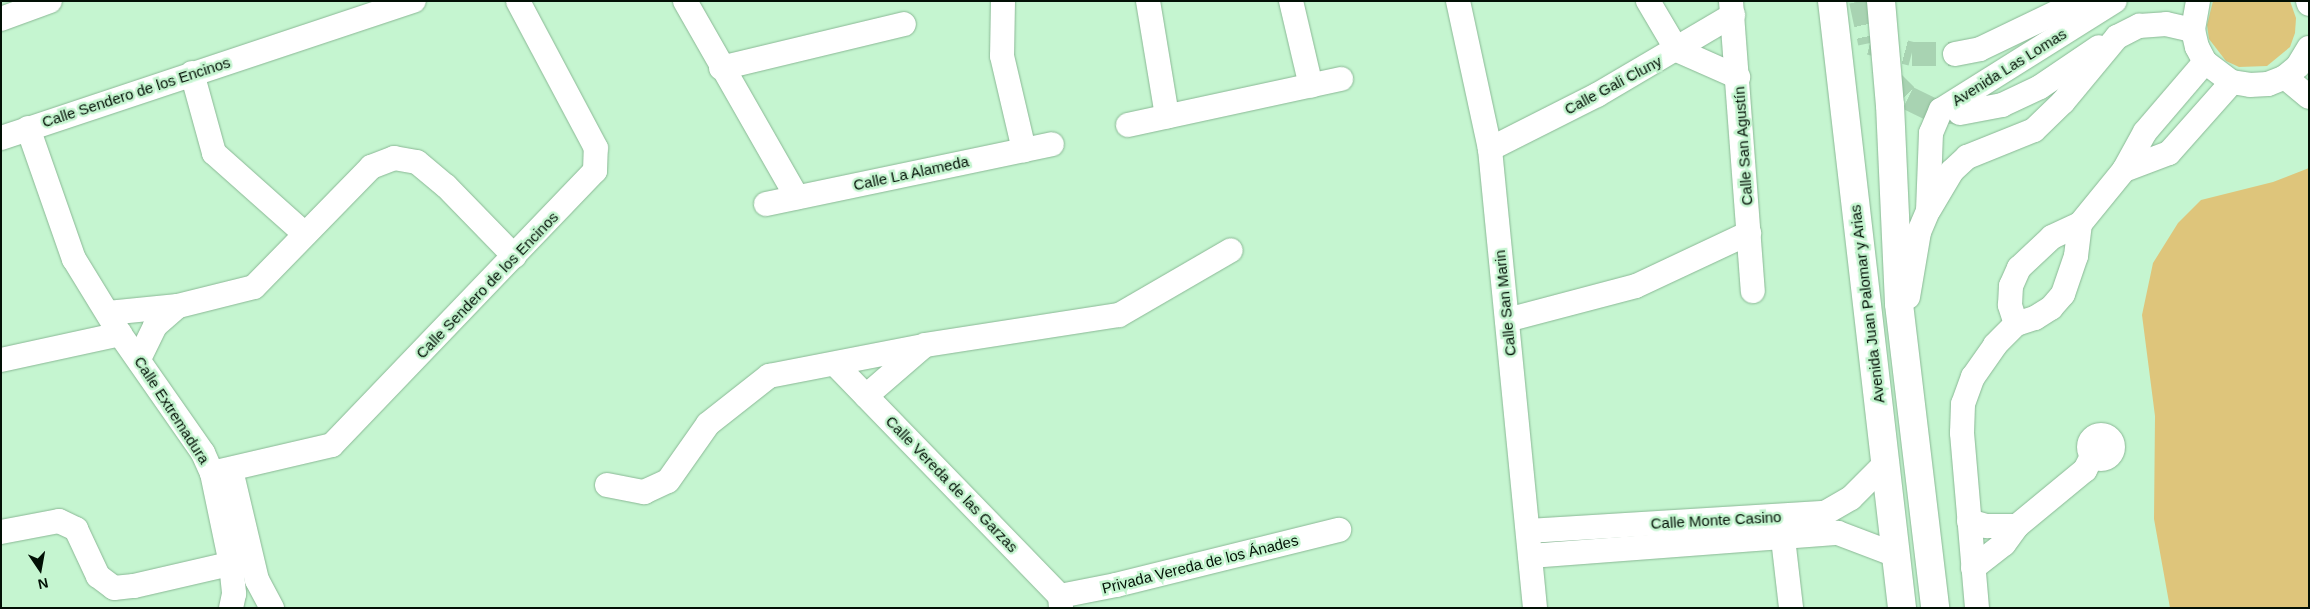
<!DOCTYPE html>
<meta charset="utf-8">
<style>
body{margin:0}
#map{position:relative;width:2310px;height:609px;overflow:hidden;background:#c5f5d0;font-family:Arial,sans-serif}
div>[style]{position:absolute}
.green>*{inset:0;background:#dec57b}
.minor-tunnel>*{height:24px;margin-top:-12px;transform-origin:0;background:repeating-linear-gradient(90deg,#a8d3b2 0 24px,transparent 0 36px)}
.roads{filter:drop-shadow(0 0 1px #8ab895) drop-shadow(0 0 1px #8ab895)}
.minor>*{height:24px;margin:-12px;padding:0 12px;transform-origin:12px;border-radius:12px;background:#fff}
.minor>.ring{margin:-12px;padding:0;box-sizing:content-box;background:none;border:24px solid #fff;border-radius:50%}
.major>*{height:28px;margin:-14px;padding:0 14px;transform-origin:14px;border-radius:14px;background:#fff}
span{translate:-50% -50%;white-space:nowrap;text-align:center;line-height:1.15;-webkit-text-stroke:5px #c5f5d0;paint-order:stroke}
.street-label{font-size:15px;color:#021005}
.frame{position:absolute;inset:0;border:2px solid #021005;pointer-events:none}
.north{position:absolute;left:15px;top:544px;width:50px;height:50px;-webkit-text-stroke:4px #c5f5d0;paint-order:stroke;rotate:168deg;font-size:14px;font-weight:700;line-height:20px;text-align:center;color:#021005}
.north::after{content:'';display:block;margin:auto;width:18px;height:22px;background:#021005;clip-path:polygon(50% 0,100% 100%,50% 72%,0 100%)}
</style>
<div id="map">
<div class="green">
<div style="clip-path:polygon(2213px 1px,2290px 1px,2296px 18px,2295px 33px,2290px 47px,2267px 66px,2239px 67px,2226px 61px,2209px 39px,2207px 25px)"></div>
<div style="clip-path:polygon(2309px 168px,2309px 608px,2170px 608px,2154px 519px,2155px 416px,2142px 315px,2153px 263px,2178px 223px,2201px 200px,2273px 182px)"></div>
</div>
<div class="minor-tunnel">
<div style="left:1861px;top:1px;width:43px;rotate:77.9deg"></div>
<div style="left:1870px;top:43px;width:43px;rotate:14.7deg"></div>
<div style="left:1912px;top:54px;width:43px"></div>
<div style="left:1883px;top:67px;width:13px;rotate:63deg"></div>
<div style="left:1889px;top:79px;width:27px;rotate:45deg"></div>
<div style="left:1908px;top:98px;width:28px;rotate:26deg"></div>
<div style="left:1933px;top:110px;width:27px;rotate:6deg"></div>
</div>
<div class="roads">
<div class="minor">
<div style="left:685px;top:1px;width:226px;rotate:60.3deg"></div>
<div style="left:1003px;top:1px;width:55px;rotate:91deg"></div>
<div style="left:1002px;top:56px;width:97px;rotate:76.8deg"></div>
<div style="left:1148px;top:1px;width:117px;rotate:80.6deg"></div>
<div style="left:1291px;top:1px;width:87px;rotate:76.8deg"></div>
<div style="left:1458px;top:1px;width:151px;rotate:77.8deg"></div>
<div style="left:1490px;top:149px;width:461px;rotate:84.4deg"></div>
<div style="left:1648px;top:1px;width:57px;rotate:59.4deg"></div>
<div style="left:1677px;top:50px;width:67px;rotate:23.9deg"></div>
<div style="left:1731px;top:1px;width:291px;rotate:85.7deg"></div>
<div style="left:2198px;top:1px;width:29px;rotate:100deg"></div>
<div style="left:2193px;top:30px;width:17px;rotate:77deg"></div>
<div style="left:2197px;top:47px;width:17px;rotate:62deg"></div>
<div style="left:2205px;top:62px;width:34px;rotate:37deg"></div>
<div style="left:2232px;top:82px;width:18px;rotate:9deg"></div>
<div style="left:2250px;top:85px;width:18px;rotate:-3deg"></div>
<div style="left:2268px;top:84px;width:18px;rotate:-22deg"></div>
<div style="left:2285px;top:77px;width:17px;rotate:-40deg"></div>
<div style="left:2298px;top:66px;width:21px;rotate:-59deg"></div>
<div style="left:2308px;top:1px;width:3px;rotate:72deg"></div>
<div style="left:1px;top:19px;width:52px;rotate:-20.2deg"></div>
<div style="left:1955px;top:54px;width:25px;rotate:-11deg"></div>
<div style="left:1980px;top:49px;width:111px;rotate:-25.6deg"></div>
<div style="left:721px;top:68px;width:188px;rotate:-13.5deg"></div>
<div style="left:192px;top:73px;width:83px;rotate:74.6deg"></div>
<div style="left:214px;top:153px;width:122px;rotate:41.7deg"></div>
<div style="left:2285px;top:77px;width:31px;rotate:40deg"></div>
<div style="left:1960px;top:113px;width:43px;rotate:-10.8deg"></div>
<div style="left:2002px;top:105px;width:42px;rotate:-25.3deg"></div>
<div style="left:2040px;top:87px;width:71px;rotate:-34.1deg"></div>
<div style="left:1128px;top:125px;width:218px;rotate:-12.2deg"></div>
<div style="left:28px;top:128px;width:139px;rotate:70.7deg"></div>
<div style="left:74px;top:259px;width:88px;rotate:58.5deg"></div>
<div style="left:120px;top:334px;width:145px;rotate:55.1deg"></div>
<div style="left:203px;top:453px;width:22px;rotate:66deg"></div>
<div style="left:212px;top:473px;width:93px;rotate:78.2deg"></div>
<div style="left:231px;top:564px;width:30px;rotate:84deg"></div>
<div style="left:234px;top:594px;width:14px;rotate:102deg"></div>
<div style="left:1px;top:138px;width:435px;rotate:-18.4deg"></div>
<div style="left:1490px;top:149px;width:120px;rotate:-26.8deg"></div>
<div style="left:1597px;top:95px;width:158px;rotate:-30.5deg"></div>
<div style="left:2124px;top:170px;width:48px;rotate:-20.7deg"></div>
<div style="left:2169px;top:153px;width:95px;rotate:-48.4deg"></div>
<div style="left:766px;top:204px;width:292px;rotate:-11.8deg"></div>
<div style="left:1930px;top:208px;width:43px;rotate:-59.3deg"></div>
<div style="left:1952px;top:171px;width:21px;rotate:-43deg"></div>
<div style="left:1967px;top:157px;width:72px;rotate:-21.9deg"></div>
<div style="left:2034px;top:130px;width:40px;rotate:-44deg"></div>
<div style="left:2063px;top:102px;width:85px;rotate:-50.3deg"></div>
<div style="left:2117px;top:37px;width:25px;rotate:-27deg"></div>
<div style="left:2139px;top:26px;width:27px;rotate:-4deg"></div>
<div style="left:2166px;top:24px;width:28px;rotate:13deg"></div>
<div style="left:1908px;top:297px;width:66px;rotate:-80.4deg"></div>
<div style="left:1919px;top:232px;width:23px;rotate:-67deg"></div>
<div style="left:1928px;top:211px;width:78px;rotate:-87.8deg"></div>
<div style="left:1931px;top:133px;width:25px;rotate:-67deg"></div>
<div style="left:1941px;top:110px;width:205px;rotate:-32.1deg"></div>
<div style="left:108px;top:313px;width:70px;rotate:-5.7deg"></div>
<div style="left:178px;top:306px;width:78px;rotate:-14deg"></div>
<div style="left:254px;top:287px;width:168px;rotate:-45.7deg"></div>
<div style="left:371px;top:167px;width:25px;rotate:-21deg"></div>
<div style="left:394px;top:158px;width:23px;rotate:10deg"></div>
<div style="left:417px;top:162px;width:38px;rotate:40deg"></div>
<div style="left:446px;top:186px;width:98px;rotate:45.8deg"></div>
<div style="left:1507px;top:320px;width:133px;rotate:-14.8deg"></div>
<div style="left:1636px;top:286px;width:125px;rotate:-25.1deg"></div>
<div style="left:2016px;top:324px;width:20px;rotate:-108deg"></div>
<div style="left:2010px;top:305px;width:19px;rotate:-87deg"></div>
<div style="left:2011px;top:286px;width:20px;rotate:-66deg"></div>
<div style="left:2019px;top:268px;width:45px;rotate:-43.2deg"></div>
<div style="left:2052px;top:237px;width:31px;rotate:-25deg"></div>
<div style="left:2080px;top:224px;width:70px;rotate:-50.8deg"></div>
<div style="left:2124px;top:170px;width:43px;rotate:-61.1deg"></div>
<div style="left:2145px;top:132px;width:92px;rotate:-49.4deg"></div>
<div style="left:139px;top:359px;width:37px;rotate:-64deg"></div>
<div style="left:155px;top:326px;width:30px;rotate:-41deg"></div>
<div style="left:1px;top:360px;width:122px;rotate:-12.3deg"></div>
<div style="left:835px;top:364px;width:323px;rotate:45.9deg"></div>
<div style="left:1060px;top:596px;width:12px;rotate:85deg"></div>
<div style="left:866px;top:396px;width:78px;rotate:-40.8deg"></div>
<div style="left:925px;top:345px;width:196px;rotate:-8.8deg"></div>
<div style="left:1119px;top:315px;width:129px;rotate:-30.1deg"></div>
<div class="ring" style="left:2089px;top:435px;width:0;height:0"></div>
<div style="left:231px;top:470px;width:113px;rotate:76.7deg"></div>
<div style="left:257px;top:580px;width:32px;rotate:62deg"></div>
<div style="left:212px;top:473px;width:123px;rotate:-13.1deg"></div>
<div style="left:332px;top:445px;width:380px;rotate:-46.2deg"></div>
<div style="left:595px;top:171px;width:23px;rotate:-88deg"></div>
<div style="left:596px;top:148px;width:166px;rotate:-118deg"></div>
<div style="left:607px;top:485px;width:38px;rotate:11deg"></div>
<div style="left:644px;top:492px;width:26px;rotate:-25deg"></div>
<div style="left:668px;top:481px;width:70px;rotate:-54.9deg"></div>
<div style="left:708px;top:424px;width:78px;rotate:-38.2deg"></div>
<div style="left:769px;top:376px;width:157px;rotate:-11deg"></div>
<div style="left:1781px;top:521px;width:88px;rotate:83.4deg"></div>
<div style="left:1969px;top:521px;width:19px;rotate:16deg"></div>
<div style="left:1987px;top:526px;width:30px"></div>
<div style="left:1528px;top:531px;width:298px;rotate:-3.5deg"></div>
<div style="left:1825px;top:513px;width:30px;rotate:-30deg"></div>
<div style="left:1851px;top:498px;width:49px;rotate:-45deg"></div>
<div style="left:1px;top:532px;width:59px;rotate:-10.7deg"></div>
<div style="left:59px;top:521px;width:19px;rotate:25deg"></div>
<div style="left:76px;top:529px;width:52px;rotate:64.9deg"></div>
<div style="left:98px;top:576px;width:20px;rotate:37deg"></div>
<div style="left:114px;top:588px;width:20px;rotate:-6deg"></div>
<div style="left:134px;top:586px;width:120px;rotate:-13deg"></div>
<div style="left:1530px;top:556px;width:309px;rotate:-4.3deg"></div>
<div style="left:1838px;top:533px;width:62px;rotate:20.8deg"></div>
<div style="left:1973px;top:568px;width:39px;rotate:-38deg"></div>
<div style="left:2004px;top:544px;width:22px;rotate:-54deg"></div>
<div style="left:2017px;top:526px;width:88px;rotate:-39.5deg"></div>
<div style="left:2085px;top:470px;width:16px;rotate:-63deg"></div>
<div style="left:1060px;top:596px;width:57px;rotate:-11.1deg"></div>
<div style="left:1116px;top:585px;width:230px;rotate:-13.9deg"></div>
<div style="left:1977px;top:608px;width:176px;rotate:-94.9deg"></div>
<div style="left:1962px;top:433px;width:29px;rotate:-88deg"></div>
<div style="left:1963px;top:404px;width:29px;rotate:-70deg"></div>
<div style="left:1973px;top:377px;width:39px;rotate:-55deg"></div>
<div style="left:1995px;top:345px;width:30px;rotate:-45deg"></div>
<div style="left:2016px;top:324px;width:20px;rotate:-18deg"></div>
<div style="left:2035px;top:318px;width:19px;rotate:-32deg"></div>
<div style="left:2051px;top:308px;width:18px;rotate:-49deg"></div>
<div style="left:2063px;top:294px;width:40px;rotate:-71.1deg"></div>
<div style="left:2076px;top:256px;width:32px;rotate:-83deg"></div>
</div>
<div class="major">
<div style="left:1832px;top:1px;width:611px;rotate:83.42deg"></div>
<div style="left:1881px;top:1px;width:104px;rotate:85.1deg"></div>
<div style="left:1890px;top:105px;width:199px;rotate:87.4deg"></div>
<div style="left:1899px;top:304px;width:306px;rotate:83.2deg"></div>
</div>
</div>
<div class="street-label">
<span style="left:2009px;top:67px;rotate:-32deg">Avenida Las Lomas</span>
<span style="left:1613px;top:85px;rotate:-28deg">Calle Gali Cluny</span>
<span style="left:136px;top:92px;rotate:-18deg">Calle Sendero de los Encinos</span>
<span style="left:1743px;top:146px;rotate:-94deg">Calle San Agustín</span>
<span style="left:911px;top:173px;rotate:-12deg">Calle La Alameda</span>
<span style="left:487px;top:285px;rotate:-46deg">Calle Sendero de los Encinos</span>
<span style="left:1505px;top:303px;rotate:-96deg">Calle San Marin</span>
<span style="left:1867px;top:304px;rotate:-97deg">Avenida Juan Palomar y Arias</span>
<span style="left:172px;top:410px;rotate:57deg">Calle Extremadura</span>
<span style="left:952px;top:484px;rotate:46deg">Calle Vereda de las Garzas</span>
<span style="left:1716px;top:520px;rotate:-3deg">Calle Monte Casino</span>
<span style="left:1200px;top:564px;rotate:-14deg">Privada Vereda de los Ánades</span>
</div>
<div class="frame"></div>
<div class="north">N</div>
</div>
